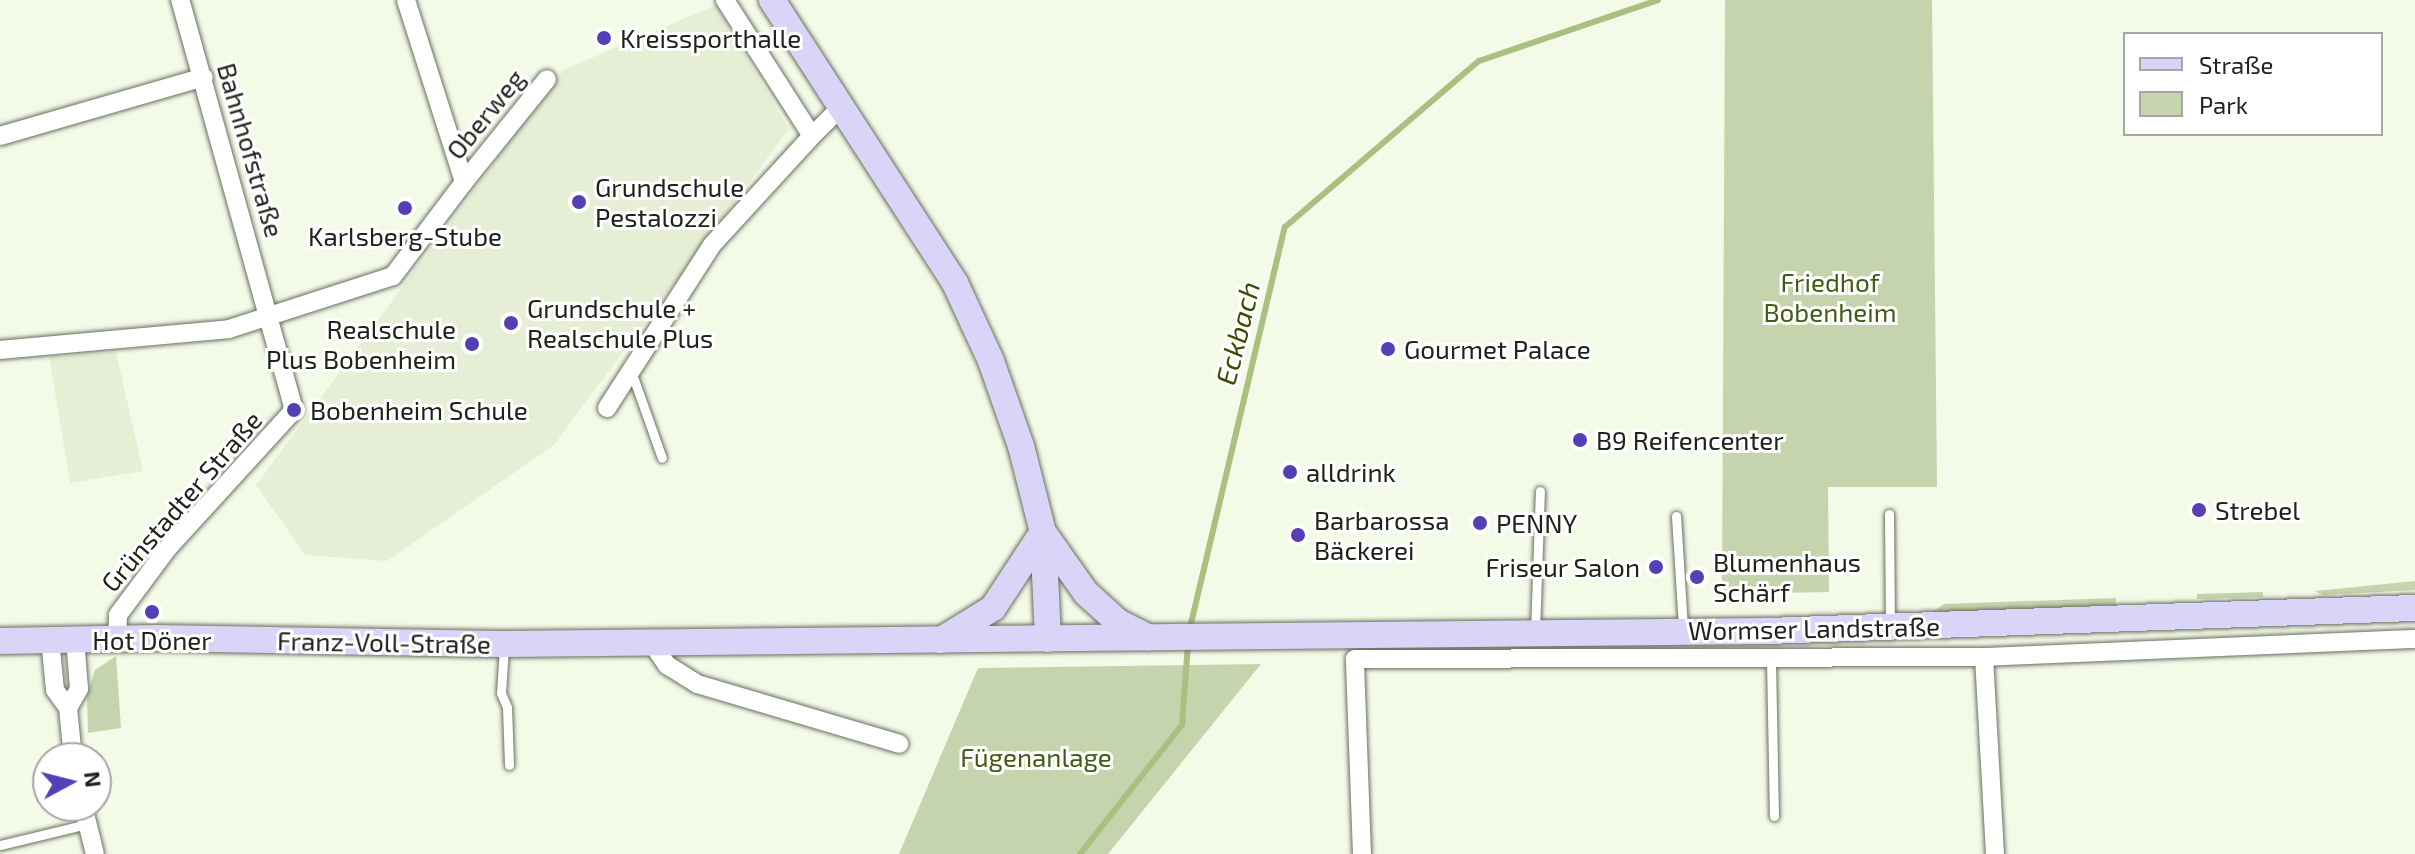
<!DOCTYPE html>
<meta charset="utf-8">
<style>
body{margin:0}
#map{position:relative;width:2415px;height:854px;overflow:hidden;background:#f3fae7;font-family:"Exo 2",sans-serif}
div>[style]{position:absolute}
.built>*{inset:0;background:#e6efd6}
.green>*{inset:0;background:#c6d4ae}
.stream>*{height:6px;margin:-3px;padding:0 3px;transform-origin:3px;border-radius:3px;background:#aac081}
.roads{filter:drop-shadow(0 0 2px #696f60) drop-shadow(0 0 2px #696f60)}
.lane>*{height:9px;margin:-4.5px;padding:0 4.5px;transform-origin:4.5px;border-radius:4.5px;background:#fff}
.street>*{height:18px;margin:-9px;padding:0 9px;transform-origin:9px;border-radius:9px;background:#fff}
.secondary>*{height:26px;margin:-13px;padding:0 13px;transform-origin:13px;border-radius:13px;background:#d9d4f8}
.dots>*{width:22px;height:22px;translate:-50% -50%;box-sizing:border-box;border:4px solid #fff;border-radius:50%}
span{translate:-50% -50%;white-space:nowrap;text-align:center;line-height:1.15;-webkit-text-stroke:6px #fff;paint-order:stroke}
.poi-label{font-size:26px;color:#20221c}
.left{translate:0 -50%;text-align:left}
.right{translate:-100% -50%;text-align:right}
.street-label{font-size:26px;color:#20221c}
.park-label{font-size:26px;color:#475a15}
.water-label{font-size:28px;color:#3a4c01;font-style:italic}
.legend{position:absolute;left:2123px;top:32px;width:260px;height:104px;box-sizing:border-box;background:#fff;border:2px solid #a6a7a4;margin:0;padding:10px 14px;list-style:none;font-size:24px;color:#20221c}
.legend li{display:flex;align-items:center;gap:16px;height:40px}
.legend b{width:40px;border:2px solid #a6a7a4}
.north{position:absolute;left:32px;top:742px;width:80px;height:80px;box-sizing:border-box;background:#fff;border:2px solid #a6a7a4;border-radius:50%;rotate:83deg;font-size:22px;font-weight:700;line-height:32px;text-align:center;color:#20221c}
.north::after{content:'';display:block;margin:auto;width:28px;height:36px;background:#563eb6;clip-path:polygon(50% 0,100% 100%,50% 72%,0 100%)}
</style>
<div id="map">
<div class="built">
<div style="clip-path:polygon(716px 5px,789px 129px,554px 445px,387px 561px,305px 555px,256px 485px,563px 70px)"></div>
<div style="clip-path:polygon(116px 352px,143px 471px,70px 483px,49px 357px)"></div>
</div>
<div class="green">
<div style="clip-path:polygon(1725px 0,1932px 0,1937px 487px,1828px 487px,1829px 592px,1722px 594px)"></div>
<div style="clip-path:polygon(2415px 581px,2415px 590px,2323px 595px,2315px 591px)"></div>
<div style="clip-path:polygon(2263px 592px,2263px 597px,2197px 599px,2197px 594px)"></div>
<div style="clip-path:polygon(2116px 598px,2116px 605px,1931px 613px,1944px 604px)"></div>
<div style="clip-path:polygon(116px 656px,121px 728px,88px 733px,87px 695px,95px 670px)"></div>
<div style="clip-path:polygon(1261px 664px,1108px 854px,899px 854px,978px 668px)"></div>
</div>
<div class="stream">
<div style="left:1189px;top:632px;width:416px;rotate:-76.7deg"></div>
<div style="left:1285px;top:227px;width:255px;rotate:-40.6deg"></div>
<div style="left:1479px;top:61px;width:189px;rotate:-18.8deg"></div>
<div style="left:1080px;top:854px;width:164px;rotate:-51.7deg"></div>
<div style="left:1182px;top:725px;width:82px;rotate:-85.8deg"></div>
</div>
<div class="roads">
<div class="lane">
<div style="left:631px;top:371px;width:92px;rotate:70.4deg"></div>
<div style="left:1889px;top:514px;width:112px;rotate:89.5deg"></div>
<div style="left:1676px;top:516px;width:112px;rotate:86.4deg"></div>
<div style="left:1535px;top:632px;width:141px;rotate:-88deg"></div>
<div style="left:504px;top:647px;width:46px;rotate:93.7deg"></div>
<div style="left:501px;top:693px;width:15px;rotate:67deg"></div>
<div style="left:507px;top:707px;width:58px;rotate:88deg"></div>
<div style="left:1771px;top:661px;width:155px;rotate:88.9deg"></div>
<div style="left:0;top:845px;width:89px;rotate:-13.6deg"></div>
</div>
<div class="street">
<div style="left:725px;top:0;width:161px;rotate:57.4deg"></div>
<div style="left:812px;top:136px;width:41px;rotate:-45deg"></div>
<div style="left:0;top:136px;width:212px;rotate:-16.1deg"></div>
<div style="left:464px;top:182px;width:132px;rotate:-51.1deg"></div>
<div style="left:0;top:350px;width:230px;rotate:-5.2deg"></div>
<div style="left:229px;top:329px;width:172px;rotate:-17.9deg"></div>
<div style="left:393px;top:276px;width:118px;rotate:-52.9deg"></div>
<div style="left:464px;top:182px;width:191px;rotate:-107.7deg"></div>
<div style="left:607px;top:408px;width:194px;rotate:-57.2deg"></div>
<div style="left:712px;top:245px;width:148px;rotate:-47.5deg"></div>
<div style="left:117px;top:637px;width:22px;rotate:-87deg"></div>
<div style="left:118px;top:615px;width:84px;rotate:-53.3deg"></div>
<div style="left:168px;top:548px;width:187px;rotate:-47.6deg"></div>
<div style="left:294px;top:410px;width:426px;rotate:-105.5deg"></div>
<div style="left:50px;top:639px;width:51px;rotate:84.4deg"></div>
<div style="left:55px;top:690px;width:22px;rotate:54deg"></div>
<div style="left:68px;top:708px;width:50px;rotate:84.3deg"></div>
<div style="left:652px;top:643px;width:27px;rotate:56deg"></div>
<div style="left:667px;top:665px;width:36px;rotate:32deg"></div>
<div style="left:697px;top:684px;width:211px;rotate:16.5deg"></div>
<div style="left:1984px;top:657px;width:197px;rotate:86.8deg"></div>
<div style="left:68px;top:708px;width:22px;rotate:-60deg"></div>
<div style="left:79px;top:689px;width:51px;rotate:-94.5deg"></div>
<div style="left:83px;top:806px;width:49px;rotate:76deg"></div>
<div style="left:1362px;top:854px;width:195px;rotate:-92.1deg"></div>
<div style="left:1355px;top:659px;width:629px;rotate:-0.18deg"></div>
<div style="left:1984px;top:657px;width:431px;rotate:-2.4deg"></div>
</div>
<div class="secondary">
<div style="left:772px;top:0;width:337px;rotate:57.1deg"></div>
<div style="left:955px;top:283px;width:86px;rotate:65.2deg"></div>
<div style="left:991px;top:361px;width:90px;rotate:70.6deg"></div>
<div style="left:1021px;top:446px;width:89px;rotate:75.7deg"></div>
<div style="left:1043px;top:532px;width:107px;rotate:87.3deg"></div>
<div style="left:1045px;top:535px;width:71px;rotate:54.7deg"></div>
<div style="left:1086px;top:593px;width:43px;rotate:42.2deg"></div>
<div style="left:1118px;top:622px;width:34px;rotate:27deg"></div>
<div style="left:941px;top:640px;width:61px;rotate:-31.6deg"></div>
<div style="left:993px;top:608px;width:91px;rotate:-56.7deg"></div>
<div style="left:0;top:641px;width:156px;rotate:-1.1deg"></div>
<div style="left:156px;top:638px;width:348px;rotate:1deg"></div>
<div style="left:504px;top:644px;width:1264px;rotate:-0.59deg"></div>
<div style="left:1768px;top:631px;width:647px;rotate:-2.04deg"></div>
</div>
</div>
<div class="dots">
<div style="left:604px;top:38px;background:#563eb6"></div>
<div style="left:579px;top:202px;background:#563eb6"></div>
<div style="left:405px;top:208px;background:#563eb6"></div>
<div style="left:511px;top:323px;background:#563eb6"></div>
<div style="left:472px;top:344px;background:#563eb6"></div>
<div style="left:1388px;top:349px;background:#563eb6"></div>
<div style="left:294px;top:410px;background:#563eb6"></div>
<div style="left:1580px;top:440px;background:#563eb6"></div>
<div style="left:1290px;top:472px;background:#563eb6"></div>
<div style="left:2199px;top:510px;background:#563eb6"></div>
<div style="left:1480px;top:523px;background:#563eb6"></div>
<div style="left:1298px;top:535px;background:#563eb6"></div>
<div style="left:1656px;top:567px;background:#563eb6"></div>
<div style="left:1697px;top:577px;background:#563eb6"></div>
<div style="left:152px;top:612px;background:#563eb6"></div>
</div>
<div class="poi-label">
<span class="left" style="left:620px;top:38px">Kreissporthalle</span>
<span class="left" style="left:595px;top:202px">Grundschule<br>Pestalozzi</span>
<span style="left:405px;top:236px">Karlsberg-Stube</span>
<span class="left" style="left:527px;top:323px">Grundschule +<br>Realschule Plus</span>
<span class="right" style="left:456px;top:344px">Realschule<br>Plus Bobenheim</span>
<span class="left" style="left:1404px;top:349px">Gourmet Palace</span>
<span class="left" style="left:310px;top:410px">Bobenheim Schule</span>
<span class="left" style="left:1596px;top:440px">B9 Reifencenter</span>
<span class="left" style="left:1306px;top:472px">alldrink</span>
<span class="left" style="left:2215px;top:510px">Strebel</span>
<span class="left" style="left:1314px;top:535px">Barbarossa<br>Bäckerei</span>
<span class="left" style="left:1496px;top:523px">PENNY</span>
<span class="left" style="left:1713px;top:577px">Blumenhaus<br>Schärf</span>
<span class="right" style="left:1640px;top:567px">Friseur Salon</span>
<span style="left:152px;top:640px">Hot Döner</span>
</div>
<div class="street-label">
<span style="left:485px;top:114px;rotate:-51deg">Oberweg</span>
<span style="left:251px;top:150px;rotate:74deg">Bahnhofstraße</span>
<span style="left:181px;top:501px;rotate:-49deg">Grünstadter Straße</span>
<span style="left:1814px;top:628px;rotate:-1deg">Wormser Landstraße</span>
<span style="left:384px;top:642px;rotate:1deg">Franz-Voll-Straße</span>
</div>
<div class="park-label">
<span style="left:1830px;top:297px">Friedhof<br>Bobenheim</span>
<span style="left:1036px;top:757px">Fügenanlage</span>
</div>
<div class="water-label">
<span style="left:1237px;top:333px;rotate:-76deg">Eckbach</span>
</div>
<ul class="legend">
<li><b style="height:10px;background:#d9d4f8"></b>Straße</li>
<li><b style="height:22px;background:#c6d4ae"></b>Park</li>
</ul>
<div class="north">N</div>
</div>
